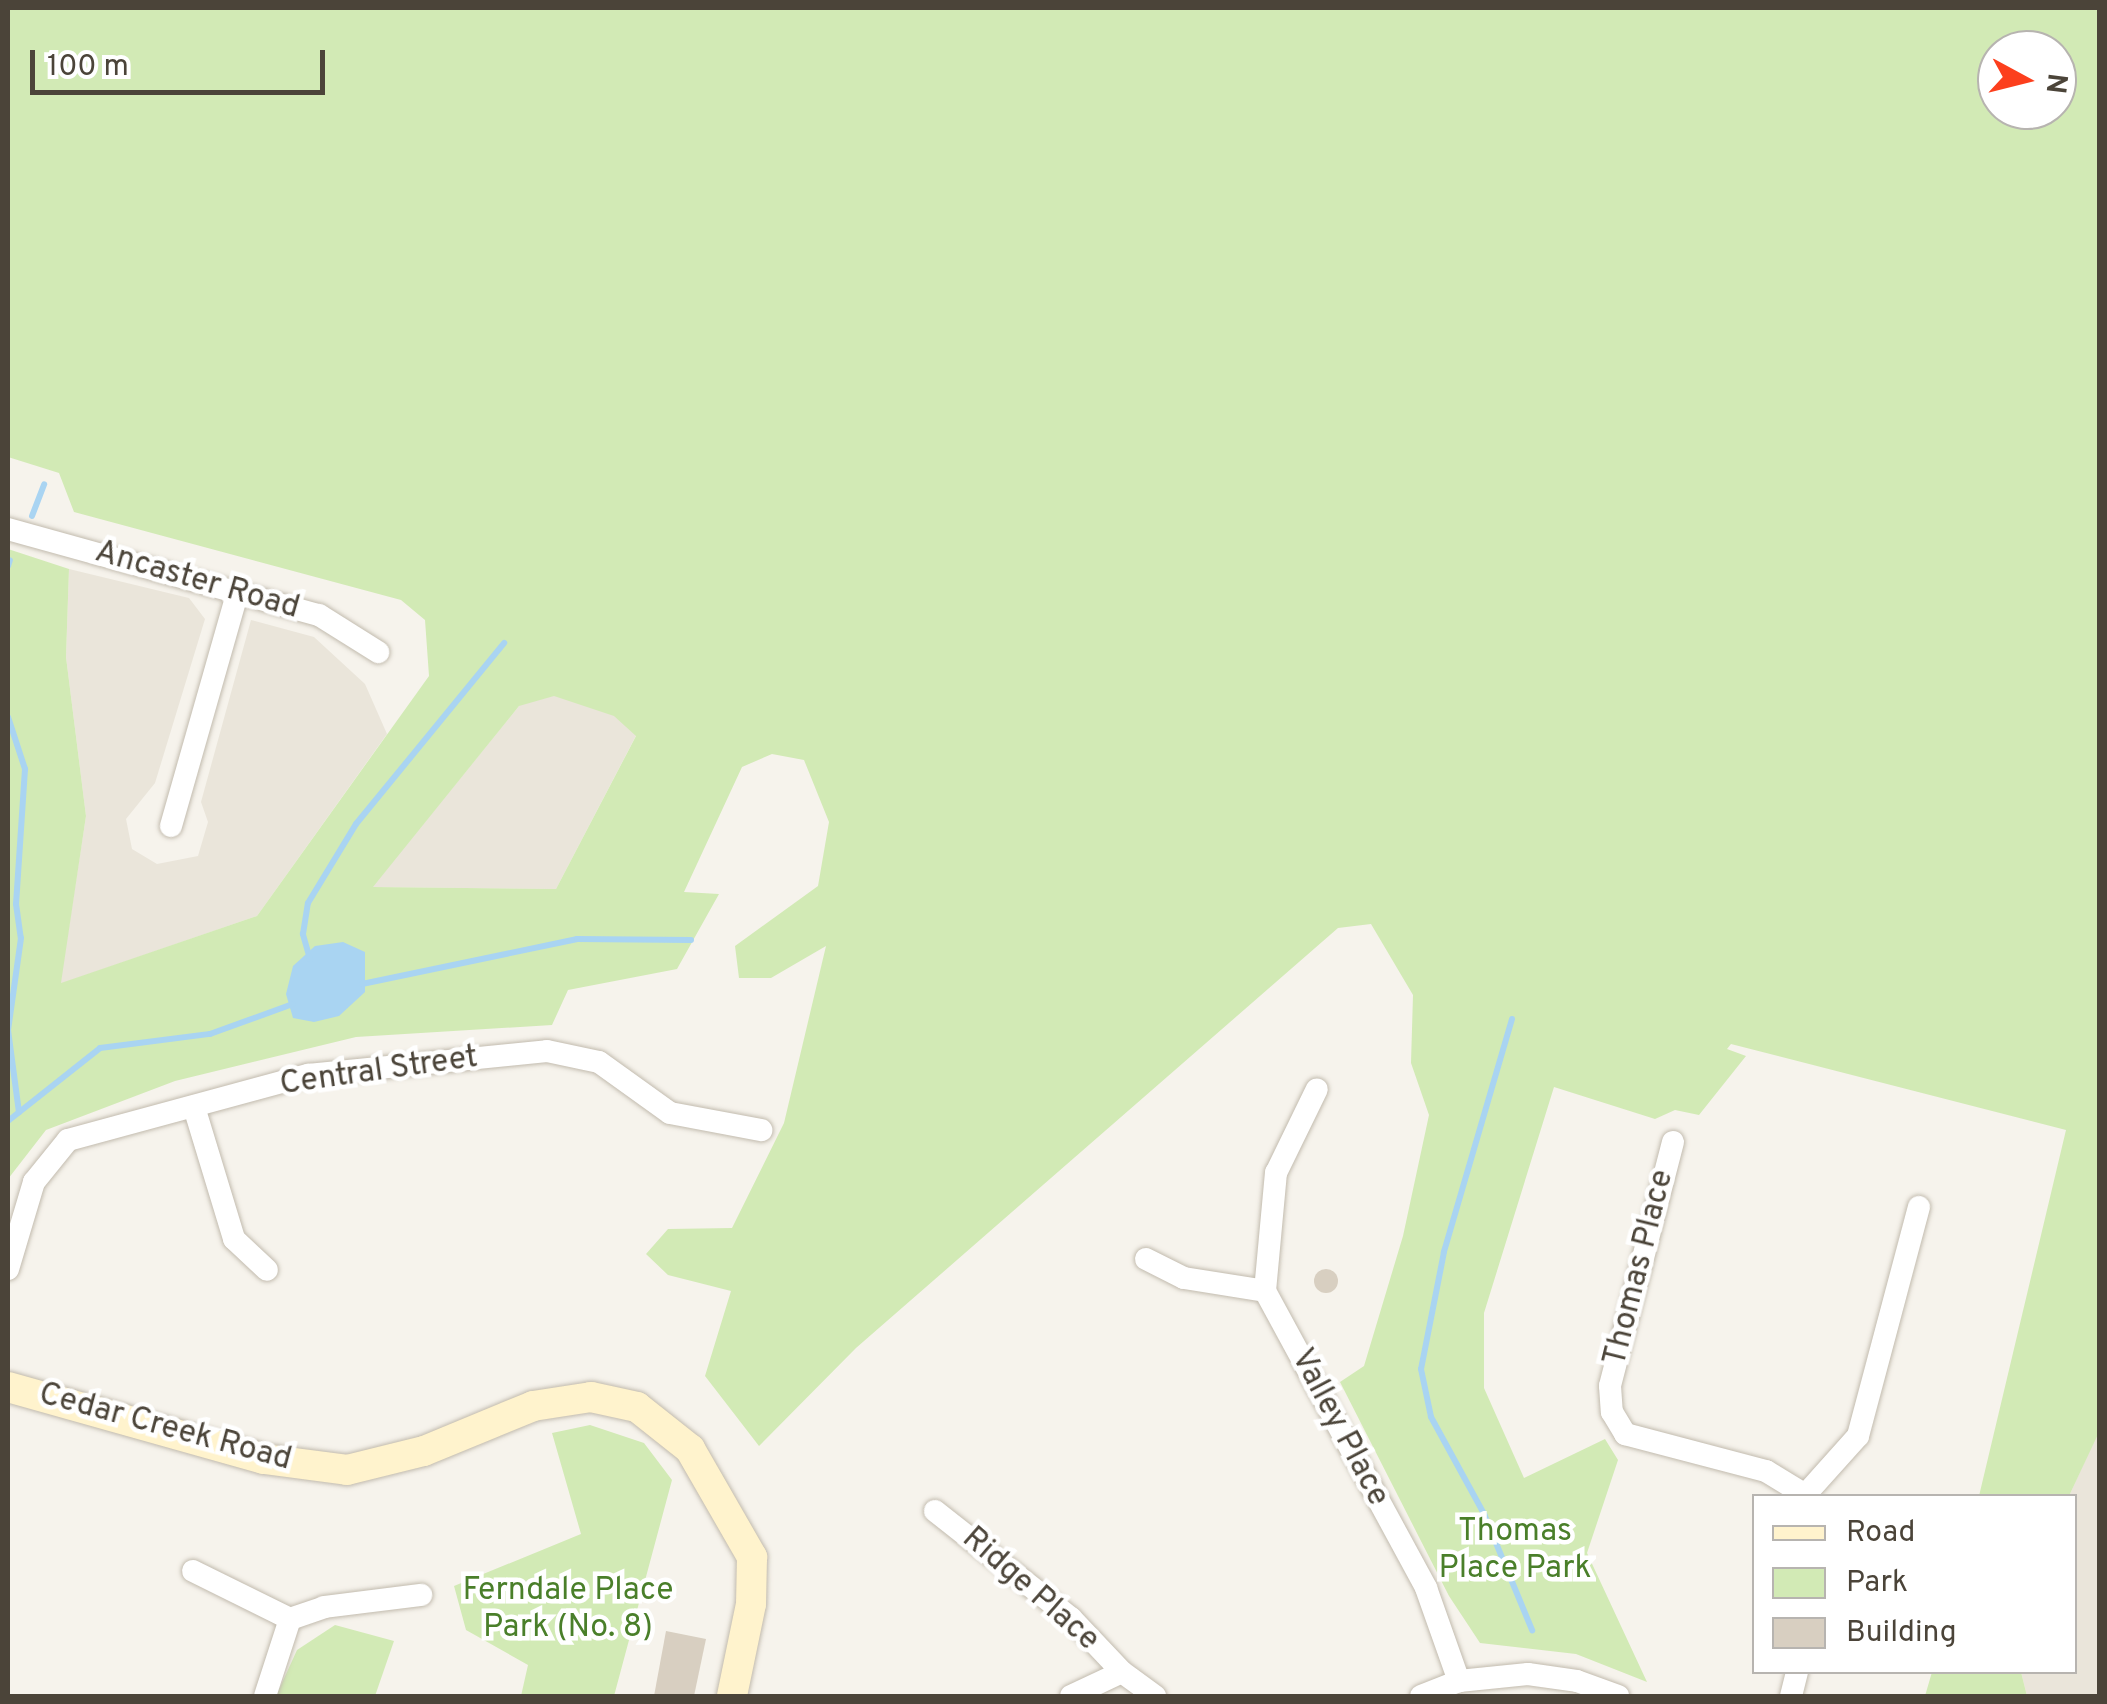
<!DOCTYPE html>
<style>
body{margin:0}
#map{position:relative;width:2107px;height:1704px;overflow:hidden;background:#f6f3ec;font-family:Overpass,sans-serif}
div>[style]{position:absolute}
.residential>*{inset:0;background:#eae5da}
.green>*{inset:0;background:#d2eab5}
.water>*{inset:0;background:#a9d4f2}
.stream>*{height:6px;margin:-3px;padding:0 3px;transform-origin:3px;border-radius:3px;background:#a9d4f2}
.building>*{inset:0;background:#d8cfc1}
.round{border-radius:50%}
.roads{filter:drop-shadow(0 0 2px #c2bbae) drop-shadow(0 0 2px #c2bbae)}
.street>*{height:22px;margin:-11px;padding:0 11px;transform-origin:11px;border-radius:11px;background:#fff}
.secondary>*{height:30px;margin:-15px;padding:0 15px;transform-origin:15px;border-radius:15px;background:#fff3cd}
span{translate:-50% -50%;white-space:nowrap;text-align:center;line-height:1.15;-webkit-text-stroke:9px #fff;paint-order:stroke}
.street-label{font-size:32px;color:#4b4439}
.park-label{font-size:32px;color:#4a7f2a}
.frame{position:absolute;inset:0;border:10px solid #4b4439;pointer-events:none}
.legend{position:absolute;left:1752px;top:1494px;width:325px;height:180px;box-sizing:border-box;background:#fff;border:2px solid #b7b4b0;margin:0;padding:12px 18px;list-style:none;font-size:30px;color:#4b4439}
.legend li{display:flex;align-items:center;gap:20px;height:50px}
.legend b{width:50px;border:2px solid #b7b4b0}
.north{position:absolute;left:1977px;top:30px;width:100px;height:100px;box-sizing:border-box;background:#fff;border:2px solid #b7b4b0;border-radius:50%;rotate:97deg;font-size:28px;font-weight:700;line-height:40px;text-align:center;color:#4b4439}
.north::after{content:'';display:block;margin:auto;width:35px;height:45px;background:#fc3f1d;clip-path:polygon(50% 0,100% 100%,50% 72%,0 100%)}
.scale{position:absolute;left:30px;top:50px;width:295px;height:45px;box-sizing:border-box;border:5px solid #4b4439;border-top:0;padding-left:12px;font-size:30px;line-height:35px;white-space:nowrap;color:#4b4439;-webkit-text-stroke:8px #fff;paint-order:stroke}
</style>
<div id="map">
<div class="residential">
<div style="clip-path:polygon(69px 569px,189px 598px,205px 619px,155px 783px,126px 819px,132px 849px,157px 864px,198px 856px,208px 822px,201px 802px,251px 620px,314px 637px,365px 684px,387px 734px,257px 916px,60px 984px,86px 816px,66px 657px)"></div>
<div style="clip-path:polygon(549px 669px,653px 703px,556px 889px,372px 887px)"></div>
<div style="clip-path:polygon(2099px 1430px,2099px 1696px,2027px 1696px,2021px 1672px,2074px 1672px,2074px 1496px,2069px 1496px)"></div>
</div>
<div class="green">
<div style="clip-path:polygon(evenodd,8px 8px,2099px 8px,2100px 1430px,2069px 1496px,1979px 1496px,2066px 1130px,1731px 1044px,1727px 1049px,1746px 1056px,1699px 1115px,1675px 1110px,1655px 1119px,1554px 1087px,1484px 1313px,1484px 1388px,1524px 1478px,1605px 1439px,1618px 1460px,1587px 1553px,1647px 1682px,1576px 1654px,1480px 1643px,1449px 1596px,1340px 1382px,1364px 1366px,1403px 1236px,1429px 1115px,1411px 1063px,1413px 995px,1371px 924px,1338px 928px,856px 1348px,759px 1446px,705px 1376px,731px 1291px,668px 1275px,646px 1254px,668px 1229px,732px 1228px,784px 1123px,826px 946px,771px 978px,739px 978px,735px 946px,818px 886px,829px 822px,804px 760px,772px 754px,742px 767px,684px 892px,719px 894px,677px 969px,568px 990px,552px 1025px,356px 1037px,175px 1081px,46px 1130px,8px 1179px,8px 549px,69px 569px,66px 657px,86px 816px,61px 983px,257px 916px,429px 676px,425px 620px,401px 600px,74px 512px,59px 473px,8px 457px,8px 8px,1997px 50px,2057px 50px,2057px 110px,1997px 110px,1997px 50px,8px 8px,554px 696px,614px 716px,636px 736px,556px 889px,373px 887px,519px 706px,554px 696px)"></div>
<div style="clip-path:polygon(590px 1425px,644px 1443px,672px 1480px,614px 1696px,521px 1696px,528px 1665px,466px 1630px,454px 1586px,581px 1534px,552px 1433px)"></div>
<div style="clip-path:polygon(335px 1625px,394px 1641px,375px 1696px,276px 1696px,297px 1650px)"></div>
<div style="clip-path:polygon(1932px 1672px,2021px 1672px,2027px 1696px,1925px 1696px)"></div>
</div>
<div class="water">
<div style="clip-path:polygon(343px 942px,365px 952px,365px 992px,339px 1016px,314px 1022px,293px 1018px,286px 994px,293px 966px,315px 946px)"></div>
</div>
<div class="stream">
<div style="left:32px;top:516px;width:34px;rotate:-69deg"></div>
<div style="left:8px;top:566px;width:6px;rotate:-72deg"></div>
<div style="left:8px;top:717px;width:55px;rotate:71.9deg"></div>
<div style="left:25px;top:769px;width:135px;rotate:93.8deg"></div>
<div style="left:16px;top:904px;width:34px;rotate:82deg"></div>
<div style="left:21px;top:938px;width:93px;rotate:98deg"></div>
<div style="left:8px;top:1030px;width:83px;rotate:82.4deg"></div>
<div style="left:310px;top:959px;width:26px;rotate:-106deg"></div>
<div style="left:303px;top:934px;width:31px;rotate:-81deg"></div>
<div style="left:308px;top:903px;width:92px;rotate:-58.7deg"></div>
<div style="left:356px;top:824px;width:234px;rotate:-50.7deg"></div>
<div style="left:362px;top:984px;width:220px;rotate:-11.8deg"></div>
<div style="left:577px;top:939px;width:114px;rotate:0.5deg"></div>
<div style="left:1512px;top:1019px;width:243px;rotate:106.3deg"></div>
<div style="left:1444px;top:1252px;width:119px;rotate:101.1deg"></div>
<div style="left:1421px;top:1369px;width:49px;rotate:78.2deg"></div>
<div style="left:1431px;top:1417px;width:111px;rotate:61.3deg"></div>
<div style="left:1484px;top:1514px;width:126px;rotate:67.5deg"></div>
<div style="left:8px;top:1121px;width:117px;rotate:-38.4deg"></div>
<div style="left:100px;top:1048px;width:111px;rotate:-7.3deg"></div>
<div style="left:210px;top:1034px;width:88px;rotate:-19.9deg"></div>
</div>
<div class="building">
<div class="round" style="left:1314px;top:1269px;width:24px;height:24px"></div>
<div style="clip-path:polygon(666px 1631px,706px 1639px,694px 1696px,654px 1696px)"></div>
</div>
<div class="roads">
<div class="street">
<div style="left:8px;top:529px;width:323px;rotate:15.5deg"></div>
<div style="left:319px;top:615px;width:70px;rotate:32.1deg"></div>
<div style="left:171px;top:826px;width:244px;rotate:-74.1deg"></div>
<div style="left:194px;top:1107px;width:138px;rotate:73.1deg"></div>
<div style="left:234px;top:1239px;width:45px;rotate:43.2deg"></div>
<div style="left:1673px;top:1142px;width:252px;rotate:104.5deg"></div>
<div style="left:1610px;top:1386px;width:26px;rotate:86deg"></div>
<div style="left:1612px;top:1412px;width:26px;rotate:59deg"></div>
<div style="left:1625px;top:1434px;width:146px;rotate:14.7deg"></div>
<div style="left:1766px;top:1471px;width:48px;rotate:31.4deg"></div>
<div style="left:1146px;top:1259px;width:42px;rotate:26.6deg"></div>
<div style="left:1184px;top:1278px;width:82px;rotate:9.1deg"></div>
<div style="left:1265px;top:1291px;width:338px;rotate:61.5deg"></div>
<div style="left:1426px;top:1588px;width:99px;rotate:70.5deg"></div>
<div style="left:8px;top:1269px;width:91px;rotate:-73.4deg"></div>
<div style="left:34px;top:1182px;width:54px;rotate:-51deg"></div>
<div style="left:68px;top:1140px;width:249px;rotate:-15.2deg"></div>
<div style="left:308px;top:1075px;width:240px;rotate:-5.7deg"></div>
<div style="left:547px;top:1051px;width:53px;rotate:11.9deg"></div>
<div style="left:599px;top:1062px;width:87px;rotate:35.7deg"></div>
<div style="left:670px;top:1113px;width:93px;rotate:10.6deg"></div>
<div style="left:1265px;top:1291px;width:119px;rotate:-84.7deg"></div>
<div style="left:1276px;top:1173px;width:93px;rotate:-64deg"></div>
<div style="left:1806px;top:1494px;width:78px;rotate:-48.1deg"></div>
<div style="left:1858px;top:1436px;width:237px;rotate:-75.1deg"></div>
<div style="left:935px;top:1511px;width:173px;rotate:38.2deg"></div>
<div style="left:1071px;top:1618px;width:74px;rotate:46.6deg"></div>
<div style="left:193px;top:1571px;width:108px;rotate:26.3deg"></div>
<div style="left:265px;top:1696px;width:81px;rotate:-72deg"></div>
<div style="left:290px;top:1619px;width:36px;rotate:-19deg"></div>
<div style="left:324px;top:1607px;width:98px;rotate:-7.1deg"></div>
<div style="left:1071px;top:1696px;width:56px;rotate:-25.2deg"></div>
<div style="left:1122px;top:1672px;width:41px;rotate:36deg"></div>
<div style="left:1421px;top:1696px;width:41px;rotate:-21.5deg"></div>
<div style="left:1459px;top:1681px;width:69px;rotate:-5.8deg"></div>
<div style="left:1528px;top:1674px;width:49px;rotate:8.1deg"></div>
<div style="left:1577px;top:1681px;width:44px;rotate:20.1deg"></div>
<div style="left:1791px;top:1696px;width:25px;rotate:-76deg"></div>
</div>
<div class="secondary">
<div style="left:8px;top:1387px;width:266px;rotate:15.7deg"></div>
<div style="left:264px;top:1459px;width:84px;rotate:7.5deg"></div>
<div style="left:347px;top:1470px;width:79px;rotate:-13.9deg"></div>
<div style="left:424px;top:1451px;width:118px;rotate:-22.4deg"></div>
<div style="left:533px;top:1406px;width:59px;rotate:-8.8deg"></div>
<div style="left:591px;top:1397px;width:47px;rotate:12.3deg"></div>
<div style="left:637px;top:1407px;width:68px;rotate:38.4deg"></div>
<div style="left:690px;top:1449px;width:125px;rotate:60.1deg"></div>
<div style="left:752px;top:1557px;width:47px;rotate:91.2deg"></div>
<div style="left:751px;top:1604px;width:94px;rotate:101.7deg"></div>
</div>
</div>
<div class="street-label">
<span style="left:197px;top:581px;rotate:16deg">Ancaster Road</span>
<span style="left:379px;top:1072px;rotate:-8deg">Central Street</span>
<span style="left:1640px;top:1268px;rotate:-76deg">Thomas Place</span>
<span style="left:165px;top:1428px;rotate:15deg">Cedar Creek Road</span>
<span style="left:1339px;top:1428px;rotate:62deg">Valley Place</span>
<span style="left:1030px;top:1590px;rotate:41deg">Ridge Place</span>
</div>
<div class="park-label">
<span style="left:1515px;top:1551px">Thomas<br>Place Park</span>
<span style="left:568px;top:1610px">Ferndale Place<br>Park (No. 8)</span>
</div>
<div class="frame"></div>
<ul class="legend">
<li><b style="height:12px;background:#fff3cd"></b>Road</li>
<li><b style="height:28px;background:#d2eab5"></b>Park</li>
<li><b style="height:28px;background:#d8cfc1"></b>Building</li>
</ul>
<div class="north">N</div>
<div class="scale">100 m</div>
</div>
